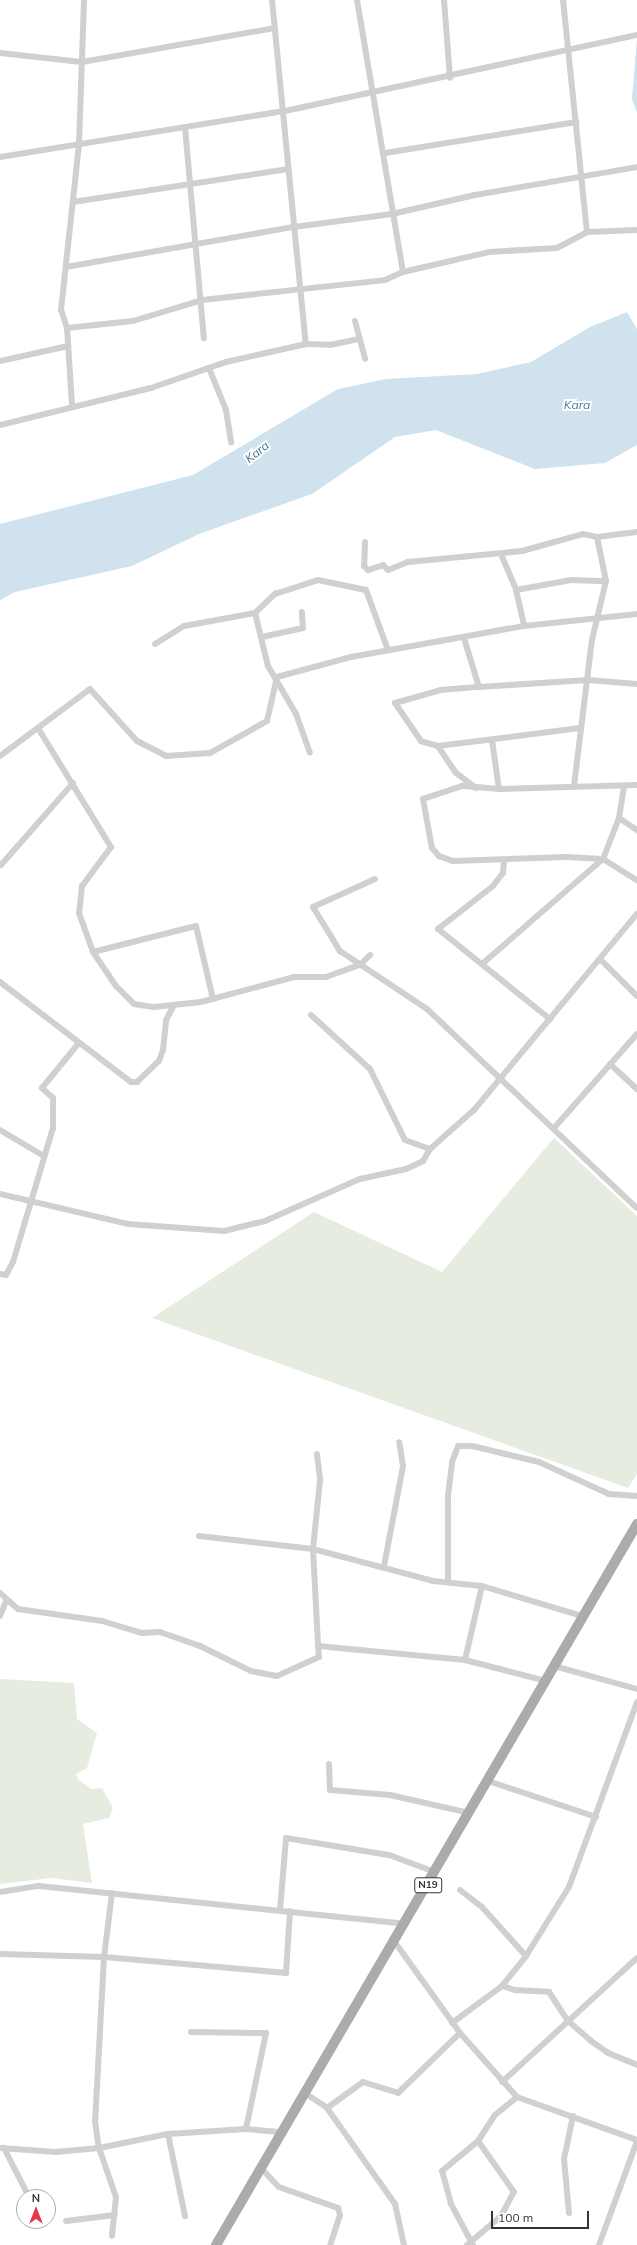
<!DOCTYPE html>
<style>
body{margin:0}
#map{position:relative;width:637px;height:2245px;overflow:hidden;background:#fff;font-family:Mulish,sans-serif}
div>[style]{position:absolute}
.green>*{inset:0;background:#e6ecdf}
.water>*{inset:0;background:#cfe2ee}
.minor>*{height:6px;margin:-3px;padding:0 3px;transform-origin:3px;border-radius:3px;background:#d0d0d0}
.primary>*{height:10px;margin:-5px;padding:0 5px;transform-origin:5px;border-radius:5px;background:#ababab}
span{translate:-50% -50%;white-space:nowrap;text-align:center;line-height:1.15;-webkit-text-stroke:4px #fff;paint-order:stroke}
.shield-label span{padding:1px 3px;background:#fff;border:1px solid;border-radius:3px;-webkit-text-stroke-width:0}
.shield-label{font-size:10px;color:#333;font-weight:700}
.water-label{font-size:12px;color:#3f7597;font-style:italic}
.north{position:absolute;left:16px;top:2189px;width:40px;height:40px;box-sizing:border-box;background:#fff;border:1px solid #adadad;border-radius:50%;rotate:0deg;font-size:11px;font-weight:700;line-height:16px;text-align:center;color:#333}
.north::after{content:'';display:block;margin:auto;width:14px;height:18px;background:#e63946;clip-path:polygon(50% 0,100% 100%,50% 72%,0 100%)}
.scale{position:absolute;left:491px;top:2211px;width:98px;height:18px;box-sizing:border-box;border:2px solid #333;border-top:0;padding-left:5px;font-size:12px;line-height:14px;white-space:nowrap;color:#333;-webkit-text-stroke:3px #fff;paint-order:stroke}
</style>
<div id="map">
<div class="green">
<div style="clip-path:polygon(554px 1138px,637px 1216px,637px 1474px,628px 1488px,152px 1318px,314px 1212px,442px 1272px)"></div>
<div style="clip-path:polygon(0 1679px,74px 1683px,77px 1719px,97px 1733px,87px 1768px,76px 1774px,78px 1779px,91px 1789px,102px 1788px,113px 1808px,109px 1818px,83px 1824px,92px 1883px,51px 1878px,0 1884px)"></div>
</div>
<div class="water">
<div style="clip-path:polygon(637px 38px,637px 113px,632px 99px)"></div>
<div style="clip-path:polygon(627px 312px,637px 329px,637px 445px,605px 463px,535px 469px,436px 430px,395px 437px,312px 494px,199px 534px,132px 566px,15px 592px,0 600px,0 524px,193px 475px,338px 389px,386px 379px,477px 374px,531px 362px,590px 327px)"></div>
</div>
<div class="minor">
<div style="left:272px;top:0;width:346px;rotate:84.4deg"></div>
<div style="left:357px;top:0;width:276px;rotate:80.4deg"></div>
<div style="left:444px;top:0;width:78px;rotate:85.6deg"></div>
<div style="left:563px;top:0;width:233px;rotate:84.1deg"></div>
<div style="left:0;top:53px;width:82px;rotate:6.3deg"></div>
<div style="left:82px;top:62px;width:196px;rotate:-10deg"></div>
<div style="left:185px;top:127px;width:212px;rotate:84.9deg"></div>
<div style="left:385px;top:153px;width:194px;rotate:-9.2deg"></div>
<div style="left:0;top:157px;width:289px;rotate:-9.2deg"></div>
<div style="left:285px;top:111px;width:360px;rotate:-12.2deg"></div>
<div style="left:73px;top:202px;width:218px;rotate:-8.7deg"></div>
<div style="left:66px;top:267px;width:231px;rotate:-10deg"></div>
<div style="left:294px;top:227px;width:99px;rotate:-7.6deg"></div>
<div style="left:392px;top:214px;width:85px;rotate:-12.9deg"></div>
<div style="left:475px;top:195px;width:164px;rotate:-9.8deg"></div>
<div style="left:355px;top:321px;width:39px;rotate:75deg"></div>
<div style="left:67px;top:328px;width:66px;rotate:-6.1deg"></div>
<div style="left:133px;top:321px;width:72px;rotate:-16.9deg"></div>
<div style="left:202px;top:300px;width:184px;rotate:-6.2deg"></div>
<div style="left:385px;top:280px;width:20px;rotate:-24deg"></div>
<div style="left:403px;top:272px;width:88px;rotate:-13.1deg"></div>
<div style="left:489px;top:252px;width:68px;rotate:-3.4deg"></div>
<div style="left:557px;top:248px;width:34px;rotate:-28deg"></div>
<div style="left:587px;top:232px;width:50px;rotate:-2.3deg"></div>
<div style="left:0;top:361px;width:70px;rotate:-12.4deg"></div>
<div style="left:209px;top:368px;width:45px;rotate:68deg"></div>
<div style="left:226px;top:410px;width:33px;rotate:81deg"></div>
<div style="left:72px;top:405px;width:77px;rotate:-93.7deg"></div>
<div style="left:67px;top:328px;width:19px;rotate:-108deg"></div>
<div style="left:61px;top:310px;width:167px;rotate:-83.8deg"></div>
<div style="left:79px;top:144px;width:144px;rotate:-88deg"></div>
<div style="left:0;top:425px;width:155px;rotate:-13.8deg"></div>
<div style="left:151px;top:388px;width:79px;rotate:-19.1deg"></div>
<div style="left:226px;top:362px;width:82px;rotate:-12.7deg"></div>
<div style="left:306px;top:344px;width:24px;rotate:2deg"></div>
<div style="left:330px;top:345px;width:29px;rotate:-12deg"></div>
<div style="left:365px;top:542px;width:24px;rotate:92deg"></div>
<div style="left:364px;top:566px;width:6px;rotate:45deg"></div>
<div style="left:368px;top:570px;width:16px;rotate:-18deg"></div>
<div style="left:383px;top:565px;width:7px;rotate:45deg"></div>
<div style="left:388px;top:570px;width:22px;rotate:-22deg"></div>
<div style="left:408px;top:562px;width:115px;rotate:-5.5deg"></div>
<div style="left:522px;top:551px;width:63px;rotate:-15.6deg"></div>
<div style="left:583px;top:534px;width:14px;rotate:12deg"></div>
<div style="left:597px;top:537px;width:40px;rotate:-7.1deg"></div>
<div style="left:501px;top:554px;width:39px;rotate:67deg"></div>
<div style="left:516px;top:590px;width:56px;rotate:-10.3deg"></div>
<div style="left:571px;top:580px;width:35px;rotate:2deg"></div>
<div style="left:516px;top:590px;width:37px;rotate:77deg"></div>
<div style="left:255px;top:613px;width:28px;rotate:-44deg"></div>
<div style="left:275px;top:594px;width:45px;rotate:-18deg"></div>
<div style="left:318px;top:580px;width:49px;rotate:11.8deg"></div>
<div style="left:366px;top:590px;width:64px;rotate:69.9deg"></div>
<div style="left:262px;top:637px;width:42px;rotate:-12.4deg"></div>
<div style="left:303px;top:628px;width:16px;rotate:-94deg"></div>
<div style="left:464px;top:638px;width:51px;rotate:73deg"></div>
<div style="left:155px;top:644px;width:34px;rotate:-32deg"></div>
<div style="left:184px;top:626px;width:72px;rotate:-10.4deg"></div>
<div style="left:255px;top:613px;width:55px;rotate:76.2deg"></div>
<div style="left:268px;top:666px;width:56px;rotate:59.7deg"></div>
<div style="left:296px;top:714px;width:41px;rotate:70.3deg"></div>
<div style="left:38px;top:728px;width:140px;rotate:58.5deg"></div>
<div style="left:111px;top:847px;width:49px;rotate:126.6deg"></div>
<div style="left:82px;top:886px;width:27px;rotate:96deg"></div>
<div style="left:79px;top:913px;width:41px;rotate:70.3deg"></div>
<div style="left:93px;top:952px;width:41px;rotate:55.9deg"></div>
<div style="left:116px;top:986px;width:25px;rotate:45deg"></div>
<div style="left:134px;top:1004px;width:20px;rotate:9deg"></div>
<div style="left:154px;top:1007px;width:47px;rotate:-6.1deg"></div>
<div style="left:201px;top:1002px;width:96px;rotate:-15deg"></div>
<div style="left:294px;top:977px;width:32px"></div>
<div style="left:326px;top:977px;width:37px;rotate:-20deg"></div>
<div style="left:361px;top:964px;width:13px;rotate:-45deg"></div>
<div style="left:492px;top:740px;width:49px;rotate:81.9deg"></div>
<div style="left:499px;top:789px;width:138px;rotate:-1.7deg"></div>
<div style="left:438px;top:746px;width:143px;rotate:-7.2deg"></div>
<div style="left:0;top:756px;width:112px;rotate:-36.7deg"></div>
<div style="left:90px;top:689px;width:70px;rotate:47.9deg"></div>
<div style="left:137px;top:741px;width:33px;rotate:27deg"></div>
<div style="left:166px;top:756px;width:44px;rotate:-3.9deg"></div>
<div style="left:210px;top:753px;width:65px;rotate:-29.3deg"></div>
<div style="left:267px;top:721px;width:45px;rotate:-77.2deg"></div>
<div style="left:277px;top:677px;width:77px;rotate:-15.1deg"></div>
<div style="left:351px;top:657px;width:176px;rotate:-10.2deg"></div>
<div style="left:524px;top:626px;width:114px;rotate:-6.1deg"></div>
<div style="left:574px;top:786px;width:147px;rotate:-83deg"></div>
<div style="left:592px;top:640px;width:61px;rotate:-76.7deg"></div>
<div style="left:606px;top:581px;width:45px;rotate:-101.6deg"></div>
<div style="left:476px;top:788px;width:25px;rotate:-143deg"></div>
<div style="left:456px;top:773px;width:32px;rotate:-124deg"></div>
<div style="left:438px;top:746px;width:18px;rotate:-164deg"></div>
<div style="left:421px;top:741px;width:46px;rotate:-124.4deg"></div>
<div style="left:395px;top:703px;width:48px;rotate:-15.8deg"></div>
<div style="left:441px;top:690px;width:38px;rotate:-5deg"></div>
<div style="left:479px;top:687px;width:109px;rotate:-3.7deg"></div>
<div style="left:588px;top:680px;width:49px;rotate:4.7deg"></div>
<div style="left:499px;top:789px;width:37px;rotate:-175deg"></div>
<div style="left:462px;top:786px;width:41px;rotate:161.6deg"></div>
<div style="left:423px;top:799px;width:50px;rotate:79.6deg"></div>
<div style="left:432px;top:848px;width:11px;rotate:49deg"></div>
<div style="left:439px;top:856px;width:15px;rotate:20deg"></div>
<div style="left:453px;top:861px;width:113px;rotate:-2deg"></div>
<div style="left:566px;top:857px;width:37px;rotate:3deg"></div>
<div style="left:603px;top:859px;width:40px;rotate:32deg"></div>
<div style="left:619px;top:818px;width:22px;rotate:34deg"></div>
<div style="left:504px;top:861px;width:12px;rotate:95deg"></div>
<div style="left:503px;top:873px;width:16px;rotate:128deg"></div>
<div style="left:493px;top:886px;width:70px;rotate:142deg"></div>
<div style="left:438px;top:929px;width:144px;rotate:38.8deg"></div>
<div style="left:1px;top:865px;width:109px;rotate:-48.7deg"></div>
<div style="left:375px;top:879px;width:68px;rotate:155.7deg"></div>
<div style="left:313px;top:907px;width:52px;rotate:58.5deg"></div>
<div style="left:340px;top:951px;width:105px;rotate:33.7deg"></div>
<div style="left:427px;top:1009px;width:289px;rotate:43.5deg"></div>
<div style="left:93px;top:952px;width:106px;rotate:-14.2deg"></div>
<div style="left:196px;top:926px;width:75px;rotate:76.9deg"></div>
<div style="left:600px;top:959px;width:52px;rotate:45deg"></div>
<div style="left:482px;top:964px;width:160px;rotate:-41deg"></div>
<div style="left:603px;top:859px;width:44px;rotate:-68.7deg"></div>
<div style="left:619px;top:818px;width:33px;rotate:-81deg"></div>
<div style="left:0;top:982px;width:165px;rotate:37.4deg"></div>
<div style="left:131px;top:1082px;width:6px"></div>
<div style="left:137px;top:1082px;width:30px;rotate:-44deg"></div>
<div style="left:159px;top:1061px;width:12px;rotate:-70deg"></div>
<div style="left:163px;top:1050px;width:30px;rotate:-84deg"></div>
<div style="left:166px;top:1020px;width:15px;rotate:-62deg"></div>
<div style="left:311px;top:1015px;width:80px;rotate:42.5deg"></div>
<div style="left:370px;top:1069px;width:79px;rotate:63.8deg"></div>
<div style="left:405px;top:1140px;width:27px;rotate:20deg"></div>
<div style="left:610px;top:1064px;width:37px;rotate:43deg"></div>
<div style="left:554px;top:1128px;width:125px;rotate:-48.6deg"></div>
<div style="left:0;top:1130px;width:51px;rotate:30.6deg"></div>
<div style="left:0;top:1194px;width:131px;rotate:13.2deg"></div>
<div style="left:128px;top:1224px;width:96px;rotate:4.2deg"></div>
<div style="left:224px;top:1231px;width:42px;rotate:-13.7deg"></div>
<div style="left:265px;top:1221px;width:104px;rotate:-23.9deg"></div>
<div style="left:360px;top:1179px;width:47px;rotate:-12.3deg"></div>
<div style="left:406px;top:1169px;width:19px;rotate:-25deg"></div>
<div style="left:423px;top:1161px;width:14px;rotate:-60deg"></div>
<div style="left:430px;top:1149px;width:59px;rotate:-41.6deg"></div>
<div style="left:474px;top:1110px;width:255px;rotate:-50.3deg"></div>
<div style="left:0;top:1274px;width:6px;rotate:9deg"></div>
<div style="left:6px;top:1275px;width:15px;rotate:-62deg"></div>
<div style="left:13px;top:1262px;width:140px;rotate:-73.4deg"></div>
<div style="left:53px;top:1128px;width:30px;rotate:-90deg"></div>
<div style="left:53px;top:1098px;width:15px;rotate:-138deg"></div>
<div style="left:42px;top:1088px;width:57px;rotate:-50.7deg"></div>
<div style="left:317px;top:1454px;width:26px;rotate:83deg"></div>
<div style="left:320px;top:1480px;width:69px;rotate:95.8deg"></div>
<div style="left:313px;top:1549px;width:97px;rotate:87deg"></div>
<div style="left:318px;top:1646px;width:148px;rotate:5.4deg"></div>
<div style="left:465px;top:1660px;width:84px;rotate:14.5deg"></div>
<div style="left:199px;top:1536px;width:115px;rotate:6.5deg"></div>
<div style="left:313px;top:1549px;width:124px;rotate:14.9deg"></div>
<div style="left:433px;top:1581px;width:49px;rotate:5.8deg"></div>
<div style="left:482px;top:1586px;width:104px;rotate:16.7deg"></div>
<div style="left:384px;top:1566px;width:102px;rotate:-79.2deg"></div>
<div style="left:403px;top:1466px;width:24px;rotate:-99deg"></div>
<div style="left:448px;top:1579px;width:83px;rotate:-90deg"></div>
<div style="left:448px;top:1496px;width:34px;rotate:-83deg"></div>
<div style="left:452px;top:1462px;width:17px;rotate:-69deg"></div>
<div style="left:458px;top:1446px;width:14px"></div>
<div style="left:472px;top:1446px;width:69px;rotate:13.4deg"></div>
<div style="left:539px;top:1462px;width:77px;rotate:24.6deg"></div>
<div style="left:609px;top:1494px;width:28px;rotate:4deg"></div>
<div style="left:0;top:1593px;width:24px;rotate:42deg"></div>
<div style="left:18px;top:1609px;width:85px;rotate:8.1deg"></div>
<div style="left:102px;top:1621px;width:42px;rotate:16.7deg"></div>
<div style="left:142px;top:1633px;width:18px;rotate:-3deg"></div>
<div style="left:160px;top:1632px;width:42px;rotate:19.3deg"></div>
<div style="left:200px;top:1646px;width:57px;rotate:26.1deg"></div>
<div style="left:251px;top:1671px;width:26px;rotate:11deg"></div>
<div style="left:277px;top:1676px;width:46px;rotate:-24.3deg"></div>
<div style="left:319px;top:1657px;width:11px;rotate:-95deg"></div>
<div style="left:0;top:1616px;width:16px;rotate:-68deg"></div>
<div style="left:465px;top:1660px;width:76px;rotate:-77.1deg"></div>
<div style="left:554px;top:1666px;width:86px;rotate:15.5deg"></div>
<div style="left:329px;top:1764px;width:26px;rotate:88deg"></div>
<div style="left:330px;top:1790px;width:60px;rotate:4.8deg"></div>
<div style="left:390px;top:1795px;width:81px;rotate:12.8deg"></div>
<div style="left:488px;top:1781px;width:114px;rotate:18.4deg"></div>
<div style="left:460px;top:1890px;width:28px;rotate:38deg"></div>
<div style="left:482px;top:1907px;width:66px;rotate:48.1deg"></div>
<div style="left:0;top:1892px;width:39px;rotate:-9deg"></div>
<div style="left:39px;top:1886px;width:368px;rotate:5.9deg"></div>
<div style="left:112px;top:1893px;width:64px;rotate:97.1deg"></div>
<div style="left:104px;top:1957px;width:183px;rotate:5deg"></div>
<div style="left:286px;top:1973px;width:62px;rotate:-86.3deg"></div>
<div style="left:280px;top:1910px;width:72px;rotate:-85.2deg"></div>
<div style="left:286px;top:1838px;width:104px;rotate:9.4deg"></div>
<div style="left:389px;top:1855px;width:49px;rotate:20.3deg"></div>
<div style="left:394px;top:1941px;width:113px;rotate:54.3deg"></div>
<div style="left:460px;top:2033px;width:86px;rotate:48.3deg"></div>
<div style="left:517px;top:2097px;width:127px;rotate:19.7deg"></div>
<div style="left:0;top:1954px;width:104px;rotate:1.7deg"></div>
<div style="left:104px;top:1957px;width:164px;rotate:93.1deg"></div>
<div style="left:95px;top:2121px;width:27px;rotate:82deg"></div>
<div style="left:99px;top:2148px;width:52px;rotate:70.9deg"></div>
<div style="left:116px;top:2197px;width:39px;rotate:96deg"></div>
<div style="left:502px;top:1986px;width:14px;rotate:17deg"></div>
<div style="left:515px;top:1990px;width:34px;rotate:3deg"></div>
<div style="left:549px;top:1992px;width:33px;rotate:57deg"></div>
<div style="left:567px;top:2020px;width:32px;rotate:41deg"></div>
<div style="left:591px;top:2041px;width:21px;rotate:35deg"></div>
<div style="left:608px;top:2053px;width:31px;rotate:22deg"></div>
<div style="left:452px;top:2023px;width:62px;rotate:-36.5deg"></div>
<div style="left:502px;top:1986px;width:38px;rotate:-51deg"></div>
<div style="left:526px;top:1956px;width:81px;rotate:-58.1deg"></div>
<div style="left:569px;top:1887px;width:197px;rotate:-69.8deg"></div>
<div style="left:191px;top:2032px;width:75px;rotate:0.8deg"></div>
<div style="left:266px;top:2033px;width:98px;rotate:101.8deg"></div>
<div style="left:502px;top:2082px;width:183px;rotate:-42.6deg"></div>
<div style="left:305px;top:2093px;width:27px;rotate:34deg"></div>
<div style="left:327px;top:2108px;width:118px;rotate:54.7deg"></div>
<div style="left:395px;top:2204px;width:42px;rotate:77.6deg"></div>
<div style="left:327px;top:2108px;width:44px;rotate:-35.8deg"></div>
<div style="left:363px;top:2082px;width:37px;rotate:17deg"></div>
<div style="left:398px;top:2093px;width:86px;rotate:-44.1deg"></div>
<div style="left:168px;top:2134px;width:84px;rotate:78.3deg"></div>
<div style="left:0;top:2148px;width:56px;rotate:4.1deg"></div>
<div style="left:56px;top:2152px;width:43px;rotate:-5.3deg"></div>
<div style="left:99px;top:2148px;width:70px;rotate:-11.5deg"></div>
<div style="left:168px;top:2134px;width:78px;rotate:-3.7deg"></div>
<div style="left:246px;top:2129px;width:36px;rotate:5deg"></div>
<div style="left:4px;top:2148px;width:55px;rotate:63deg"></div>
<div style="left:261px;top:2168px;width:26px;rotate:47deg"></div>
<div style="left:279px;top:2187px;width:63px;rotate:19.6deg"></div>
<div style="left:338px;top:2208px;width:7px;rotate:74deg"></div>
<div style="left:340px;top:2215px;width:32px;rotate:108deg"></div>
<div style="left:569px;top:2213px;width:54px;rotate:-95.3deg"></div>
<div style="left:564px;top:2159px;width:44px;rotate:-78.2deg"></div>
<div style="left:66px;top:2221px;width:49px;rotate:-7deg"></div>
<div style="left:467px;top:2245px;width:45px;rotate:-40.5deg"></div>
<div style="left:501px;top:2216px;width:27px;rotate:-62deg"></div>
<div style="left:514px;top:2192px;width:62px;rotate:-125.2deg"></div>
<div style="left:478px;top:2141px;width:31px;rotate:-57deg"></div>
<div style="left:495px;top:2115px;width:28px;rotate:-39deg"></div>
<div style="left:473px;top:2245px;width:47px;rotate:-118.2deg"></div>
<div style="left:451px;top:2204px;width:34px;rotate:-105deg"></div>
<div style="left:442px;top:2171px;width:47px;rotate:-39.8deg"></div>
<div style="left:599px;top:2245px;width:111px;rotate:-69.9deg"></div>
</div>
<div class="primary">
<div style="left:216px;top:2245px;width:835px;rotate:-59.72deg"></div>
</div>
<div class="shield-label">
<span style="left:428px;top:1885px">N19</span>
</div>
<div class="water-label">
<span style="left:577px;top:405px">Kara</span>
<span style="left:257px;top:452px;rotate:-39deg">Kara</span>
</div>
<div class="north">N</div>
<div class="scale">100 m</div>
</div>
